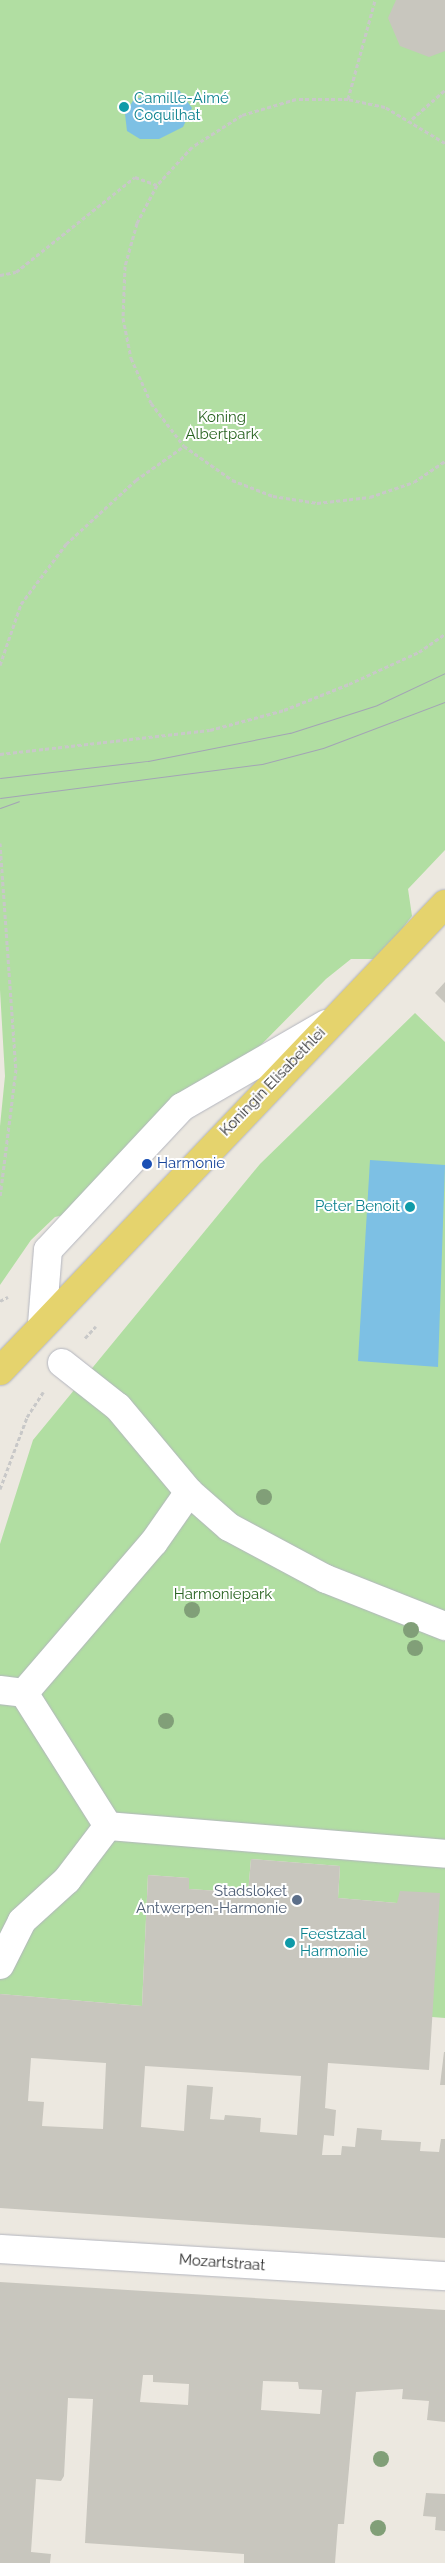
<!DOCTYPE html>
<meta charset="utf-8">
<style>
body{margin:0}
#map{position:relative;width:445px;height:2563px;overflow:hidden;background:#ece8e0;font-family:Raleway,sans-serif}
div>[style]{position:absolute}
.green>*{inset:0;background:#b1dea2}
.water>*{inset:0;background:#7dc0e4}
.building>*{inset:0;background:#c8c6be}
.path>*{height:3px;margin-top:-1.5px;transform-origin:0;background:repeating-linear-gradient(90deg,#c8c8c8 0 4px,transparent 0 6.5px)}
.roads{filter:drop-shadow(0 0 1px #b3b5be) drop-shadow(0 0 1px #b3b5be)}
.minor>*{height:28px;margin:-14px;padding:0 14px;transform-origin:14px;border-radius:14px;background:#fff}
.major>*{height:28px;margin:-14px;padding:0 14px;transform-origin:14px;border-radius:14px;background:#e5d36d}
.tram>*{height:1px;margin:-0.5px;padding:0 0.5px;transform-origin:0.5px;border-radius:0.5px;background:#a3a4b5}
.trees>*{width:16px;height:16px;margin:-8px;border-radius:50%;background:#819f78}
.dots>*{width:14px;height:14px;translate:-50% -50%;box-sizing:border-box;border:2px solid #fff;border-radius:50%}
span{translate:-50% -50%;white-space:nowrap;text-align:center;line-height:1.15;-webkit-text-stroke:4px #fff;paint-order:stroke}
.culture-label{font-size:15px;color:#0d838f}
.left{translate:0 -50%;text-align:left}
.right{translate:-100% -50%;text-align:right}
.park-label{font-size:15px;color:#2a6422}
.street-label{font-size:15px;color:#2c2c2c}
.transit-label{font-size:15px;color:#164399}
.service-label{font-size:15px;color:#4e5e75}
</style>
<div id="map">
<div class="green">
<div style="clip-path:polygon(0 0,445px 0,445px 850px,408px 889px,412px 916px,379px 959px,351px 959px,326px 979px,253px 1053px,69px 1214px,55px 1217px,31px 1240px,0 1285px,0 1126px,5px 1076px,0 990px)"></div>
<div style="clip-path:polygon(415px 1013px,445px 1042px,445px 2018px,432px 2017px,397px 1903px,338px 1898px,340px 1866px,251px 1859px,248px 1893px,189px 1889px,189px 1878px,148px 1875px,142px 2006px,0 1994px,0 1544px,33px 1440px,260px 1164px)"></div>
</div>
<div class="water">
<div style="clip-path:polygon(179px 90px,192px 108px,183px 127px,159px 139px,140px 139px,127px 131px,125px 114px,134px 99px)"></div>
<div style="clip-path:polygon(370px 1160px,445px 1165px,438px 1367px,358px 1361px)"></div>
</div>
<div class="building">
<div style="clip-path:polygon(396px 0,445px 0,445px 51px,429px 57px,400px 46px,388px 18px)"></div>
<div style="clip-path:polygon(445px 982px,445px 1003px,435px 993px)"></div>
<div style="clip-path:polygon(evenodd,251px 1859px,340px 1866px,338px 1898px,397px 1903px,400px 1891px,440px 1893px,429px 2070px,328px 2063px,325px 2108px,336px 2110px,334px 2136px,324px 2135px,322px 2155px,341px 2155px,342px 2146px,355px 2147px,357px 2128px,382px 2130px,381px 2140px,421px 2142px,420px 2151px,439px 2152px,441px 2139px,445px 2139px,445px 2238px,0 2208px,0 1994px,142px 2006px,148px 1875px,189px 1878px,189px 1889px,248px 1893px,251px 1859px,31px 2058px,106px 2063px,103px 2129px,42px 2126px,44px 2102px,28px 2101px,31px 2058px,251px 1859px,145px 2066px,301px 2076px,297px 2135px,260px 2132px,261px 2118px,225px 2115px,224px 2120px,210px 2119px,213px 2087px,187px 2085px,184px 2131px,141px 2127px,145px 2066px)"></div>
<div style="clip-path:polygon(444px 2052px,445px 2052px,445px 2085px,440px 2085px)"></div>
<div style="clip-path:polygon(evenodd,0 2282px,445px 2310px,445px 2422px,427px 2420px,429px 2401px,402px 2399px,403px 2389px,356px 2392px,344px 2524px,338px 2524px,335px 2563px,244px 2563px,244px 2554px,85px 2543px,93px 2399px,68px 2398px,64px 2476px,61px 2481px,36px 2479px,31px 2552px,51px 2554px,50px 2563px,0 2563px,0 2282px,143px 2375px,153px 2375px,153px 2382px,189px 2384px,188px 2405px,140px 2402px,143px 2375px,0 2282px,263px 2381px,298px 2382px,299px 2389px,322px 2390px,320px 2414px,261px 2410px,263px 2381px)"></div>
<div style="clip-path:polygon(426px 2493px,445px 2494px,445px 2531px,435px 2530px,436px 2517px,423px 2516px)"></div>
</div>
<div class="path">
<div style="left:348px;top:99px;width:103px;rotate:-74.7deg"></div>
<div style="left:412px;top:119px;width:44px;rotate:-41.3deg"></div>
<div style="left:445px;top:143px;width:70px;rotate:-149deg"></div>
<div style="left:385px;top:107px;width:38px;rotate:-168deg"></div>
<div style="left:348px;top:99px;width:52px;rotate:180deg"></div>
<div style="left:296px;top:99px;width:56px;rotate:163.5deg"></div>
<div style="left:242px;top:115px;width:59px;rotate:147.4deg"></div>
<div style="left:192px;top:147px;width:52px;rotate:132.6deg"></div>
<div style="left:157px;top:185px;width:43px;rotate:117.8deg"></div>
<div style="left:137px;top:223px;width:45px;rotate:105.6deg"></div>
<div style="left:125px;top:266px;width:52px;rotate:92.2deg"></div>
<div style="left:123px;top:318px;width:41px;rotate:78.7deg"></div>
<div style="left:131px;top:358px;width:49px;rotate:66deg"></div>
<div style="left:151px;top:403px;width:54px;rotate:52.5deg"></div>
<div style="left:184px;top:446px;width:59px;rotate:35.3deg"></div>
<div style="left:232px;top:480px;width:44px;rotate:21.3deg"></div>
<div style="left:273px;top:496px;width:45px;rotate:9deg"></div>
<div style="left:317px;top:503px;width:53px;rotate:-6.5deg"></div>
<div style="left:370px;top:497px;width:46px;rotate:-18.8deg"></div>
<div style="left:414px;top:482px;width:37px;rotate:-34deg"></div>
<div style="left:0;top:275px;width:16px;rotate:-11deg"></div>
<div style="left:16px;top:272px;width:152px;rotate:-38.6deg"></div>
<div style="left:135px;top:177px;width:23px;rotate:20deg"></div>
<div style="left:0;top:665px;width:65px;rotate:-71deg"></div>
<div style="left:21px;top:604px;width:75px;rotate:-53.1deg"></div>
<div style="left:66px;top:544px;width:95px;rotate:-42.4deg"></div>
<div style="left:136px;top:480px;width:59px;rotate:-35.3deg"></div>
<div style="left:0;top:754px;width:211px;rotate:-6.5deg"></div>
<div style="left:210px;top:730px;width:77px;rotate:-15.1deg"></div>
<div style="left:284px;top:710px;width:70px;rotate:-21.8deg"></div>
<div style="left:349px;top:684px;width:77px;rotate:-24.6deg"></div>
<div style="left:419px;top:652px;width:32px;rotate:-35deg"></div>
<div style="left:0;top:843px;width:227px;rotate:86deg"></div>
<div style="left:16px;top:1069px;width:130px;rotate:97.1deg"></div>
<div style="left:0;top:1301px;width:9px;rotate:-27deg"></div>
<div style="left:85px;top:1338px;width:16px;rotate:-47deg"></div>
<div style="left:0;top:1489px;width:77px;rotate:-69.4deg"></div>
<div style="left:27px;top:1417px;width:30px;rotate:-57deg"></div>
</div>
<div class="roads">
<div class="minor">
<div style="left:42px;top:1324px;width:74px;rotate:-85.4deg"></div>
<div style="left:48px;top:1250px;width:196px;rotate:-46.9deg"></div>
<div style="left:182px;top:1107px;width:166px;rotate:-30deg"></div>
<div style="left:62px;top:1363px;width:71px;rotate:38.2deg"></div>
<div style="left:118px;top:1407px;width:111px;rotate:50.1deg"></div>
<div style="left:189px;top:1492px;width:53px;rotate:41.2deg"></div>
<div style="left:229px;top:1527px;width:110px;rotate:28.2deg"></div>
<div style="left:326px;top:1579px;width:128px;rotate:21.6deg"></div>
<div style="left:0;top:1690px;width:24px;rotate:7deg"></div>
<div style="left:24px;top:1693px;width:199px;rotate:-49.3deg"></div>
<div style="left:154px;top:1542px;width:61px;rotate:-55deg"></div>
<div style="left:24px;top:1693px;width:157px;rotate:57.7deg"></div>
<div style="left:108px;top:1826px;width:338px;rotate:4.7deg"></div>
<div style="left:0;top:1965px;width:49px;rotate:-63.4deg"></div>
<div style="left:22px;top:1921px;width:61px;rotate:-42.3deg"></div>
<div style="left:67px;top:1880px;width:68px;rotate:-52.8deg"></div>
<div style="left:0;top:2249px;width:446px;rotate:3.5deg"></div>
</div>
<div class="major">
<div style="left:0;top:1371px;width:645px;rotate:-46.38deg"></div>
</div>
</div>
<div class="tram">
<div style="left:0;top:778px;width:149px;rotate:-6.6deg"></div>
<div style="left:148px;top:761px;width:145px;rotate:-11.2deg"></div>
<div style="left:290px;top:733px;width:91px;rotate:-17.8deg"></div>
<div style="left:377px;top:705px;width:75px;rotate:-25.2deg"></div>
<div style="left:0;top:798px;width:264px;rotate:-7.4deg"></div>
<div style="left:262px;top:764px;width:63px;rotate:-14.7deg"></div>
<div style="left:323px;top:748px;width:130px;rotate:-20.7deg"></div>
<div style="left:0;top:808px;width:20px;rotate:-20deg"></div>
</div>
<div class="trees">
<div style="left:264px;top:1497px"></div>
<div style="left:192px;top:1610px"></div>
<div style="left:411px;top:1630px"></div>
<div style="left:415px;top:1648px"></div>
<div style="left:166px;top:1721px"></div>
<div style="left:381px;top:2459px"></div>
<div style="left:378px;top:2528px"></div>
</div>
<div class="dots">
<div style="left:124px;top:107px;background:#0f9aa8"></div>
<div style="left:147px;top:1164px;background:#1a4fb4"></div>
<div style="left:410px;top:1207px;background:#0f9aa8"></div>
<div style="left:297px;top:1900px;background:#5c6f8a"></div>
<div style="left:290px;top:1943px;background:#0f9aa8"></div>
</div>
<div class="culture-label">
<span class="left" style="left:134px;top:107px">Camille-Aimé<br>Coquilhat</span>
<span class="right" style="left:400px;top:1207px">Peter Benoit</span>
<span class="left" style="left:300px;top:1943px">Feestzaal<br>Harmonie</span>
</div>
<div class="park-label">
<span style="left:222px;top:426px">Koning<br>Albertpark</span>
<span style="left:223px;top:1595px">Harmoniepark</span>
</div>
<div class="street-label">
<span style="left:273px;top:1082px;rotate:-46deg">Koningin Elisabethlei</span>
<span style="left:222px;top:2263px;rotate:4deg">Mozartstraat</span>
</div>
<div class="transit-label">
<span class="left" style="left:157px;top:1164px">Harmonie</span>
</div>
<div class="service-label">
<span class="right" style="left:287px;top:1900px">Stadsloket<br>Antwerpen-Harmonie</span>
</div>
</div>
